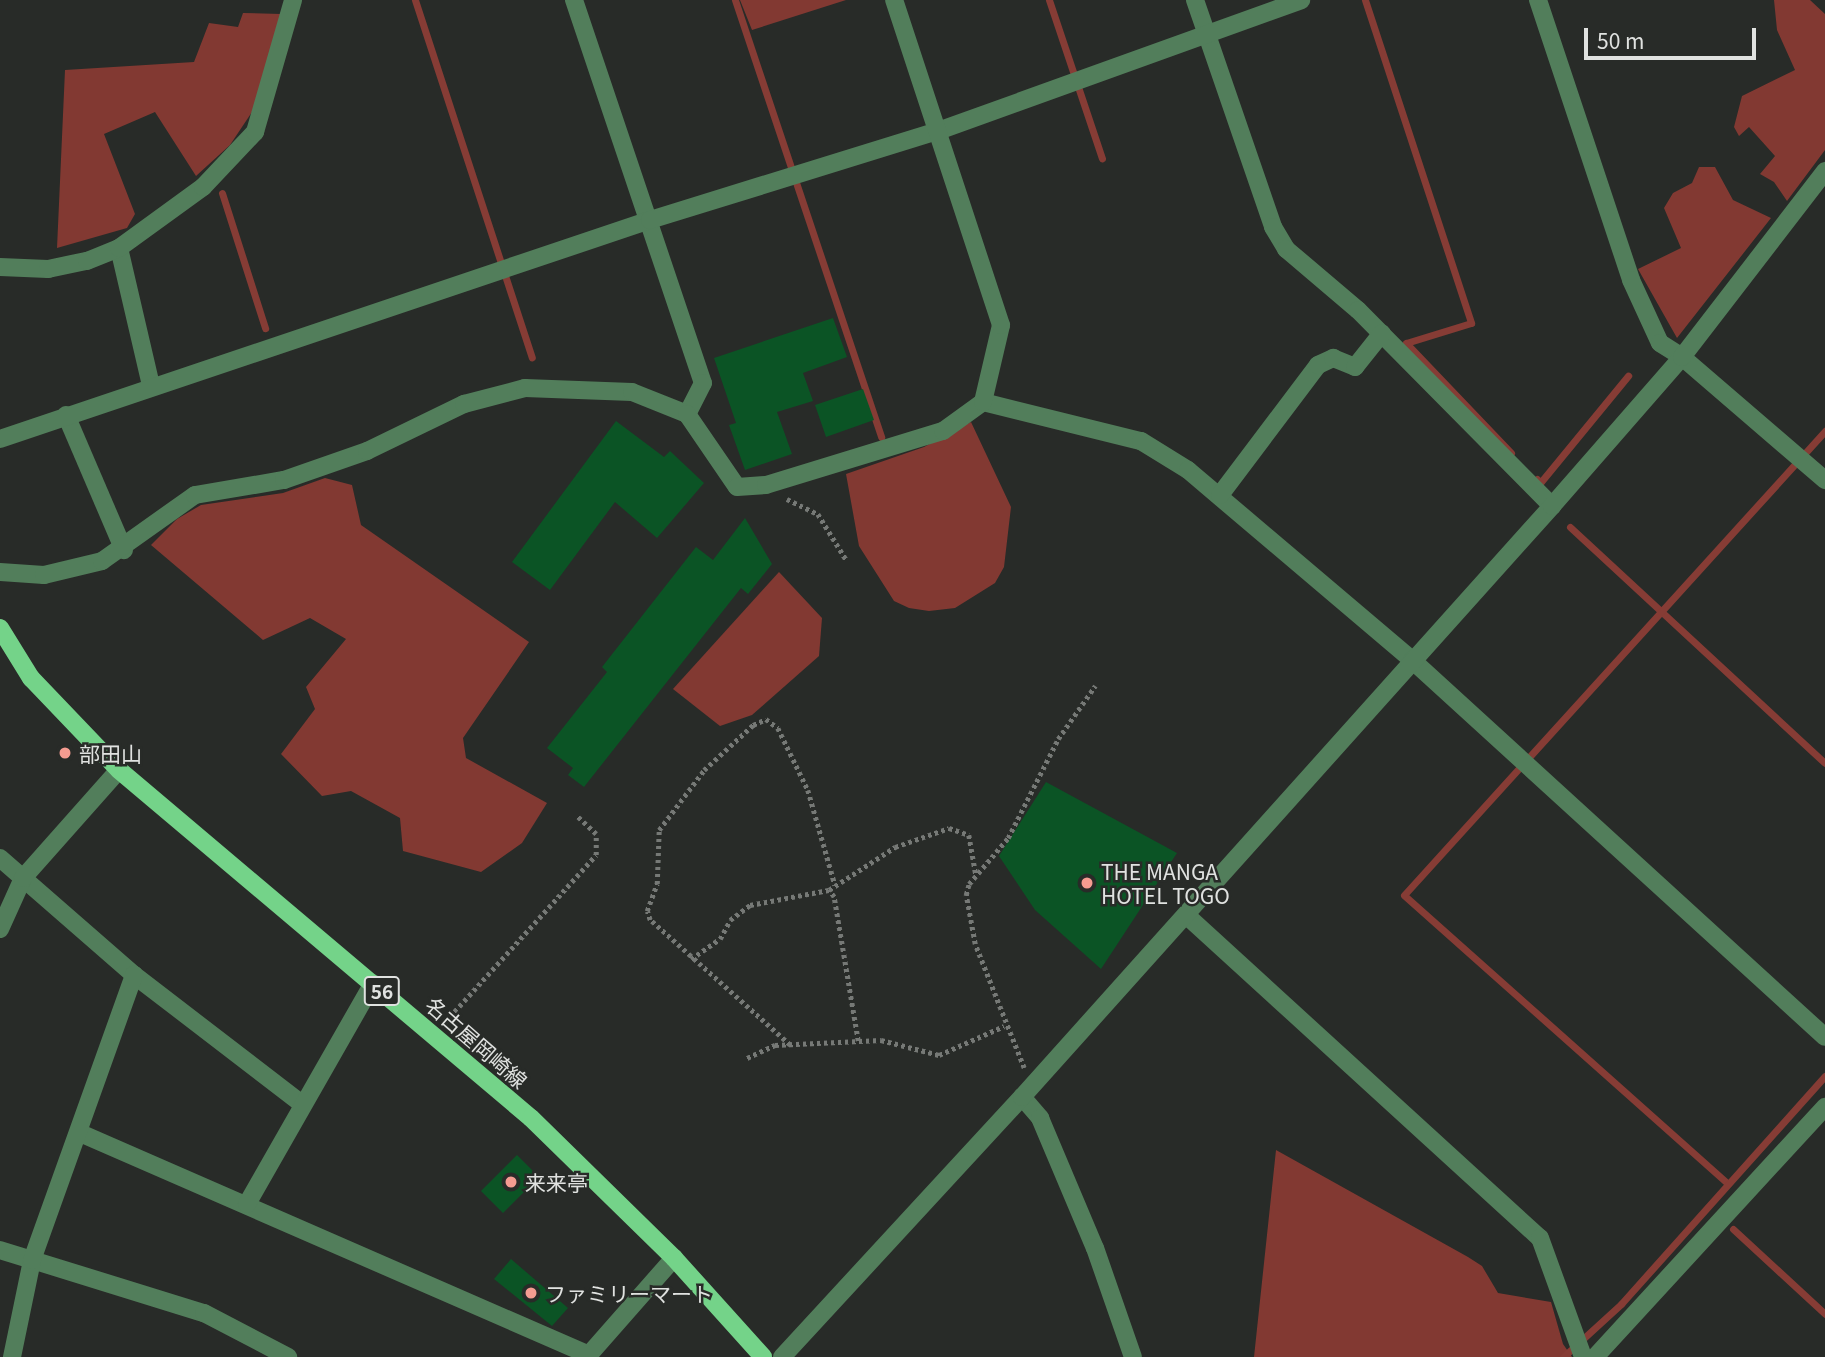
<!DOCTYPE html>
<meta charset="utf-8">
<style>
body{margin:0}
#map{position:relative;width:1825px;height:1357px;overflow:hidden;background:#282b28;font-family:Georgia,"Noto Sans JP",serif}
div>[style]{position:absolute}
.forest>*{inset:0;background:#823932}
.stream>*{height:7px;margin:-3.5px;padding:0 3.5px;transform-origin:3.5px;border-radius:3.5px;background:#863c35}
.building>*{inset:0;background:#0b5425}
.path>*{height:4.5px;margin-top:-2.25px;transform-origin:0;background:repeating-linear-gradient(90deg,#767976 0 3.5px,transparent 0 7px)}
.minor>*{height:18px;margin:-9px;padding:0 9px;transform-origin:9px;border-radius:9px;background:#527e5b}
.major>*{height:18px;margin:-9px;padding:0 9px;transform-origin:9px;border-radius:9px;background:#74d389}
.dots>*{width:19px;height:19px;translate:-50% -50%;box-sizing:border-box;border:4px solid #282b28;border-radius:50%}
span{translate:-50% -50%;white-space:nowrap;text-align:center;line-height:1.15;-webkit-text-stroke:5px #282b28;paint-order:stroke}
.shield-label span{padding:2px 5px;background:#282b28;border:2px solid;border-radius:5px;-webkit-text-stroke-width:0}
.shield-label{font-size:19px;color:#e0e2e0;font-weight:700}
.poi-label{font-size:21px;color:#e0e2e0}
.left{translate:0 -50%;text-align:left}
.street-label{font-size:21px;color:#e0e2e0}
.scale{position:absolute;left:1584px;top:28px;width:172px;height:32px;box-sizing:border-box;border:4px solid #e0e2e0;border-top:0;padding-left:9px;font-size:21px;line-height:24px;white-space:nowrap;color:#e0e2e0;-webkit-text-stroke:5px #282b28;paint-order:stroke}
</style>
<div id="map">
<div class="forest">
<div style="clip-path:polygon(740px 0,846px 0,752px 30px)"></div>
<div style="clip-path:polygon(1774px 0,1810px 0,1825px 14px,1825px 150px,1787px 201px,1774px 182px,1760px 174px,1775px 156px,1749px 127px,1739px 136px,1734px 127px,1742px 96px,1795px 70px,1777px 30px)"></div>
<div style="clip-path:polygon(243px 13px,281px 14px,254px 109px,230px 145px,196px 176px,155px 112px,104px 134px,135px 214px,127px 228px,57px 248px,65px 70px,194px 62px,209px 23px,238px 27px)"></div>
<div style="clip-path:polygon(1699px 167px,1715px 167px,1733px 200px,1771px 218px,1677px 338px,1638px 269px,1681px 248px,1664px 208px,1673px 193px,1692px 183px)"></div>
<div style="clip-path:polygon(971px 422px,1011px 507px,1004px 567px,995px 583px,955px 608px,929px 611px,909px 608px,894px 601px,859px 546px,846px 474px,924px 447px)"></div>
<div style="clip-path:polygon(325px 478px,352px 485px,361px 525px,529px 642px,463px 738px,466px 758px,547px 803px,522px 843px,481px 872px,403px 851px,400px 818px,351px 791px,322px 796px,281px 754px,315px 709px,306px 687px,346px 639px,310px 618px,263px 640px,151px 545px,177px 519px,201px 505px,283px 493px)"></div>
<div style="clip-path:polygon(779px 572px,822px 618px,819px 656px,752px 715px,720px 726px,673px 689px)"></div>
<div style="clip-path:polygon(1276px 1150px,1468px 1257px,1482px 1266px,1498px 1293px,1551px 1302px,1563px 1344px,1572px 1357px,1254px 1357px)"></div>
</div>
<div class="stream">
<div style="left:415px;top:0;width:376px;rotate:71.9deg"></div>
<div style="left:735px;top:0;width:461px;rotate:71.5deg"></div>
<div style="left:1049px;top:0;width:167px;rotate:71.5deg"></div>
<div style="left:1365px;top:0;width:340px;rotate:71.8deg"></div>
<div style="left:1471px;top:323px;width:68px;rotate:162.9deg"></div>
<div style="left:1406px;top:343px;width:152px;rotate:46.3deg"></div>
<div style="left:222px;top:193px;width:142px;rotate:72.3deg"></div>
<div style="left:1537px;top:479px;width:5px;rotate:53deg"></div>
<div style="left:1540px;top:483px;width:139px;rotate:-50.6deg"></div>
<div style="left:1570px;top:527px;width:347px;rotate:42.8deg"></div>
<div style="left:1726px;top:1182px;width:431px;rotate:-138.3deg"></div>
<div style="left:1404px;top:895px;width:627px;rotate:-47.78deg"></div>
<div style="left:1733px;top:1229px;width:125px;rotate:42.7deg"></div>
<div style="left:1563px;top:1357px;width:79px;rotate:-42.4deg"></div>
<div style="left:1621px;top:1304px;width:306px;rotate:-48.2deg"></div>
</div>
<div class="building">
<div style="clip-path:polygon(833px 318px,847px 357px,803px 373px,813px 401px,777px 412px,792px 454px,745px 470px,729px 425px,736px 423px,714px 358px)"></div>
<div style="clip-path:polygon(863px 389px,874px 420px,826px 437px,815px 405px)"></div>
<div style="clip-path:polygon(616px 421px,664px 457px,670px 451px,704px 483px,657px 538px,615px 502px,550px 590px,512px 562px)"></div>
<div style="clip-path:polygon(745px 518px,772px 564px,748px 594px,741px 588px,584px 787px,568px 775px,573px 768px,547px 748px,607px 672px,602px 667px,696px 547px,713px 560px)"></div>
<div style="clip-path:polygon(1046px 782px,1177px 853px,1101px 969px,1035px 910px,999px 856px)"></div>
<div style="clip-path:polygon(517px 1155px,539px 1177px,503px 1213px,481px 1191px)"></div>
<div style="clip-path:polygon(511px 1259px,568px 1308px,552px 1326px,494px 1279px)"></div>
</div>
<div class="path">
<div style="left:787px;top:499px;width:34px;rotate:26deg"></div>
<div style="left:818px;top:514px;width:55px;rotate:58.3deg"></div>
<div style="left:691px;top:959px;width:35px;rotate:-35deg"></div>
<div style="left:720px;top:939px;width:21px;rotate:-62deg"></div>
<div style="left:730px;top:920px;width:25px;rotate:-37deg"></div>
<div style="left:750px;top:905px;width:80px;rotate:-10.8deg"></div>
<div style="left:445px;top:1022px;width:225px;rotate:-47.9deg"></div>
<div style="left:596px;top:855px;width:21px;rotate:-90deg"></div>
<div style="left:596px;top:834px;width:25px;rotate:-137deg"></div>
<div style="left:858px;top:1041px;width:146px;rotate:-99.5deg"></div>
<div style="left:834px;top:897px;width:9px;rotate:-126deg"></div>
<div style="left:829px;top:890px;width:79px;rotate:-33.1deg"></div>
<div style="left:895px;top:847px;width:57px;rotate:-19.4deg"></div>
<div style="left:949px;top:828px;width:21px;rotate:19deg"></div>
<div style="left:969px;top:835px;width:41px;rotate:80.1deg"></div>
<div style="left:790px;top:1045px;width:188px;rotate:-138.2deg"></div>
<div style="left:650px;top:920px;width:9px;rotate:-108deg"></div>
<div style="left:647px;top:911px;width:29px;rotate:-70deg"></div>
<div style="left:657px;top:884px;width:54px;rotate:-87.9deg"></div>
<div style="left:659px;top:830px;width:75px;rotate:-53.1deg"></div>
<div style="left:704px;top:770px;width:67px;rotate:-42.6deg"></div>
<div style="left:753px;top:725px;width:14px;rotate:-25deg"></div>
<div style="left:766px;top:719px;width:15px;rotate:37deg"></div>
<div style="left:778px;top:728px;width:69px;rotate:64.2deg"></div>
<div style="left:808px;top:790px;width:99px;rotate:74.1deg"></div>
<div style="left:747px;top:1058px;width:31px;rotate:-25deg"></div>
<div style="left:775px;top:1045px;width:106px;rotate:-2.7deg"></div>
<div style="left:881px;top:1040px;width:60px;rotate:14.5deg"></div>
<div style="left:939px;top:1055px;width:71px;rotate:-24deg"></div>
<div style="left:1024px;top:1068px;width:133px;rotate:-111.6deg"></div>
<div style="left:975px;top:944px;width:50px;rotate:-100.4deg"></div>
<div style="left:966px;top:895px;width:11px;rotate:-75deg"></div>
<div style="left:969px;top:884px;width:60px;rotate:-49.7deg"></div>
<div style="left:1008px;top:838px;width:111px;rotate:-63.2deg"></div>
<div style="left:1058px;top:739px;width:65px;rotate:-55.1deg"></div>
</div>
<div class="minor">
<div style="left:574px;top:0;width:404px;rotate:71.4deg"></div>
<div style="left:703px;top:383px;width:35px;rotate:117deg"></div>
<div style="left:1195px;top:0;width:240px;rotate:71deg"></div>
<div style="left:1273px;top:227px;width:26px;rotate:59deg"></div>
<div style="left:1286px;top:249px;width:94px;rotate:40.3deg"></div>
<div style="left:1358px;top:310px;width:276px;rotate:45.3deg"></div>
<div style="left:1538px;top:0;width:295px;rotate:71.6deg"></div>
<div style="left:1631px;top:280px;width:69px;rotate:65.3deg"></div>
<div style="left:1660px;top:343px;width:26px;rotate:32deg"></div>
<div style="left:1682px;top:357px;width:189px;rotate:40.7deg"></div>
<div style="left:119px;top:248px;width:142px;rotate:76.9deg"></div>
<div style="left:0;top:267px;width:48px;rotate:2.4deg"></div>
<div style="left:48px;top:269px;width:40px;rotate:-12deg"></div>
<div style="left:87px;top:261px;width:35px;rotate:-22deg"></div>
<div style="left:119px;top:248px;width:104px;rotate:-36deg"></div>
<div style="left:203px;top:187px;width:76px;rotate:-46.6deg"></div>
<div style="left:255px;top:132px;width:137px;rotate:-73.9deg"></div>
<div style="left:983px;top:402px;width:163px;rotate:13.9deg"></div>
<div style="left:1141px;top:441px;width:55px;rotate:31.7deg"></div>
<div style="left:1188px;top:470px;width:294px;rotate:40.3deg"></div>
<div style="left:1412px;top:660px;width:559px;rotate:42.39deg"></div>
<div style="left:66px;top:415px;width:147px;rotate:66.8deg"></div>
<div style="left:0;top:439px;width:686px;rotate:-18.62deg"></div>
<div style="left:650px;top:220px;width:301px;rotate:-17.2deg"></div>
<div style="left:938px;top:131px;width:386px;rotate:-19.8deg"></div>
<div style="left:1220px;top:495px;width:163px;rotate:-53deg"></div>
<div style="left:1318px;top:365px;width:17px;rotate:-25deg"></div>
<div style="left:1333px;top:358px;width:24px;rotate:22deg"></div>
<div style="left:1355px;top:367px;width:43px;rotate:-51.5deg"></div>
<div style="left:0;top:572px;width:44px;rotate:3.9deg"></div>
<div style="left:44px;top:575px;width:60px;rotate:-13.6deg"></div>
<div style="left:102px;top:561px;width:114px;rotate:-35.4deg"></div>
<div style="left:195px;top:495px;width:90px;rotate:-9.6deg"></div>
<div style="left:284px;top:480px;width:88px;rotate:-19.3deg"></div>
<div style="left:367px;top:451px;width:108px;rotate:-25.9deg"></div>
<div style="left:464px;top:404px;width:63px;rotate:-14.7deg"></div>
<div style="left:525px;top:388px;width:107px;rotate:2.1deg"></div>
<div style="left:632px;top:392px;width:59px;rotate:21.8deg"></div>
<div style="left:687px;top:414px;width:88px;rotate:55.6deg"></div>
<div style="left:737px;top:487px;width:29px;rotate:-4deg"></div>
<div style="left:766px;top:485px;width:185px;rotate:-17deg"></div>
<div style="left:943px;top:431px;width:49px;rotate:-35.9deg"></div>
<div style="left:983px;top:402px;width:79px;rotate:-76.8deg"></div>
<div style="left:1001px;top:325px;width:342px;rotate:-108.2deg"></div>
<div style="left:0;top:858px;width:178px;rotate:41.1deg"></div>
<div style="left:134px;top:975px;width:212px;rotate:37.5deg"></div>
<div style="left:1186px;top:915px;width:479px;rotate:42.4deg"></div>
<div style="left:1540px;top:1238px;width:127px;rotate:70.1deg"></div>
<div style="left:0;top:929px;width:56px;rotate:-65.7deg"></div>
<div style="left:23px;top:878px;width:144px;rotate:-48.4deg"></div>
<div style="left:1022px;top:1097px;width:28px;rotate:49deg"></div>
<div style="left:1040px;top:1118px;width:141px;rotate:67.1deg"></div>
<div style="left:1095px;top:1248px;width:115px;rotate:70.8deg"></div>
<div style="left:80px;top:1133px;width:555px;rotate:23.56deg"></div>
<div style="left:247px;top:1204px;width:254px;rotate:-60.3deg"></div>
<div style="left:0;top:1250px;width:214px;rotate:17.2deg"></div>
<div style="left:204px;top:1313px;width:95px;rotate:27.6deg"></div>
<div style="left:12px;top:1357px;width:99px;rotate:-78.3deg"></div>
<div style="left:32px;top:1260px;width:303px;rotate:-70.3deg"></div>
<div style="left:587px;top:1357px;width:132px;rotate:-48.7deg"></div>
<div style="left:782px;top:1357px;width:354px;rotate:-47.3deg"></div>
<div style="left:1022px;top:1097px;width:794px;rotate:-48.11deg"></div>
<div style="left:1552px;top:506px;width:198px;rotate:-48.9deg"></div>
<div style="left:1682px;top:357px;width:235px;rotate:-52.4deg"></div>
<div style="left:1595px;top:1357px;width:340px;rotate:-47.4deg"></div>
</div>
<div class="major">
<div style="left:0;top:628px;width:59px;rotate:58.2deg"></div>
<div style="left:31px;top:678px;width:127px;rotate:46.3deg"></div>
<div style="left:119px;top:770px;width:539px;rotate:40.19deg"></div>
<div style="left:531px;top:1118px;width:200px;rotate:44.4deg"></div>
<div style="left:674px;top:1258px;width:133px;rotate:48deg"></div>
</div>
<div class="dots">
<div style="left:65px;top:753px;background:#f59c91"></div>
<div style="left:1087px;top:883px;background:#f59c91"></div>
<div style="left:511px;top:1182px;background:#f59c91"></div>
<div style="left:531px;top:1293px;background:#f59c91"></div>
</div>
<div class="shield-label">
<span style="left:382px;top:991px">56</span>
</div>
<div class="poi-label">
<span class="left" style="left:79px;top:753px">部田山</span>
<span class="left" style="left:1101px;top:883px">THE MANGA<br>HOTEL TOGO</span>
<span class="left" style="left:525px;top:1182px">来来亭</span>
<span class="left" style="left:545px;top:1293px">ファミリーマート</span>
</div>
<div class="street-label">
<span style="left:477px;top:1042px;rotate:41deg">名古屋岡崎線</span>
</div>
<div class="scale">50 m</div>
</div>
